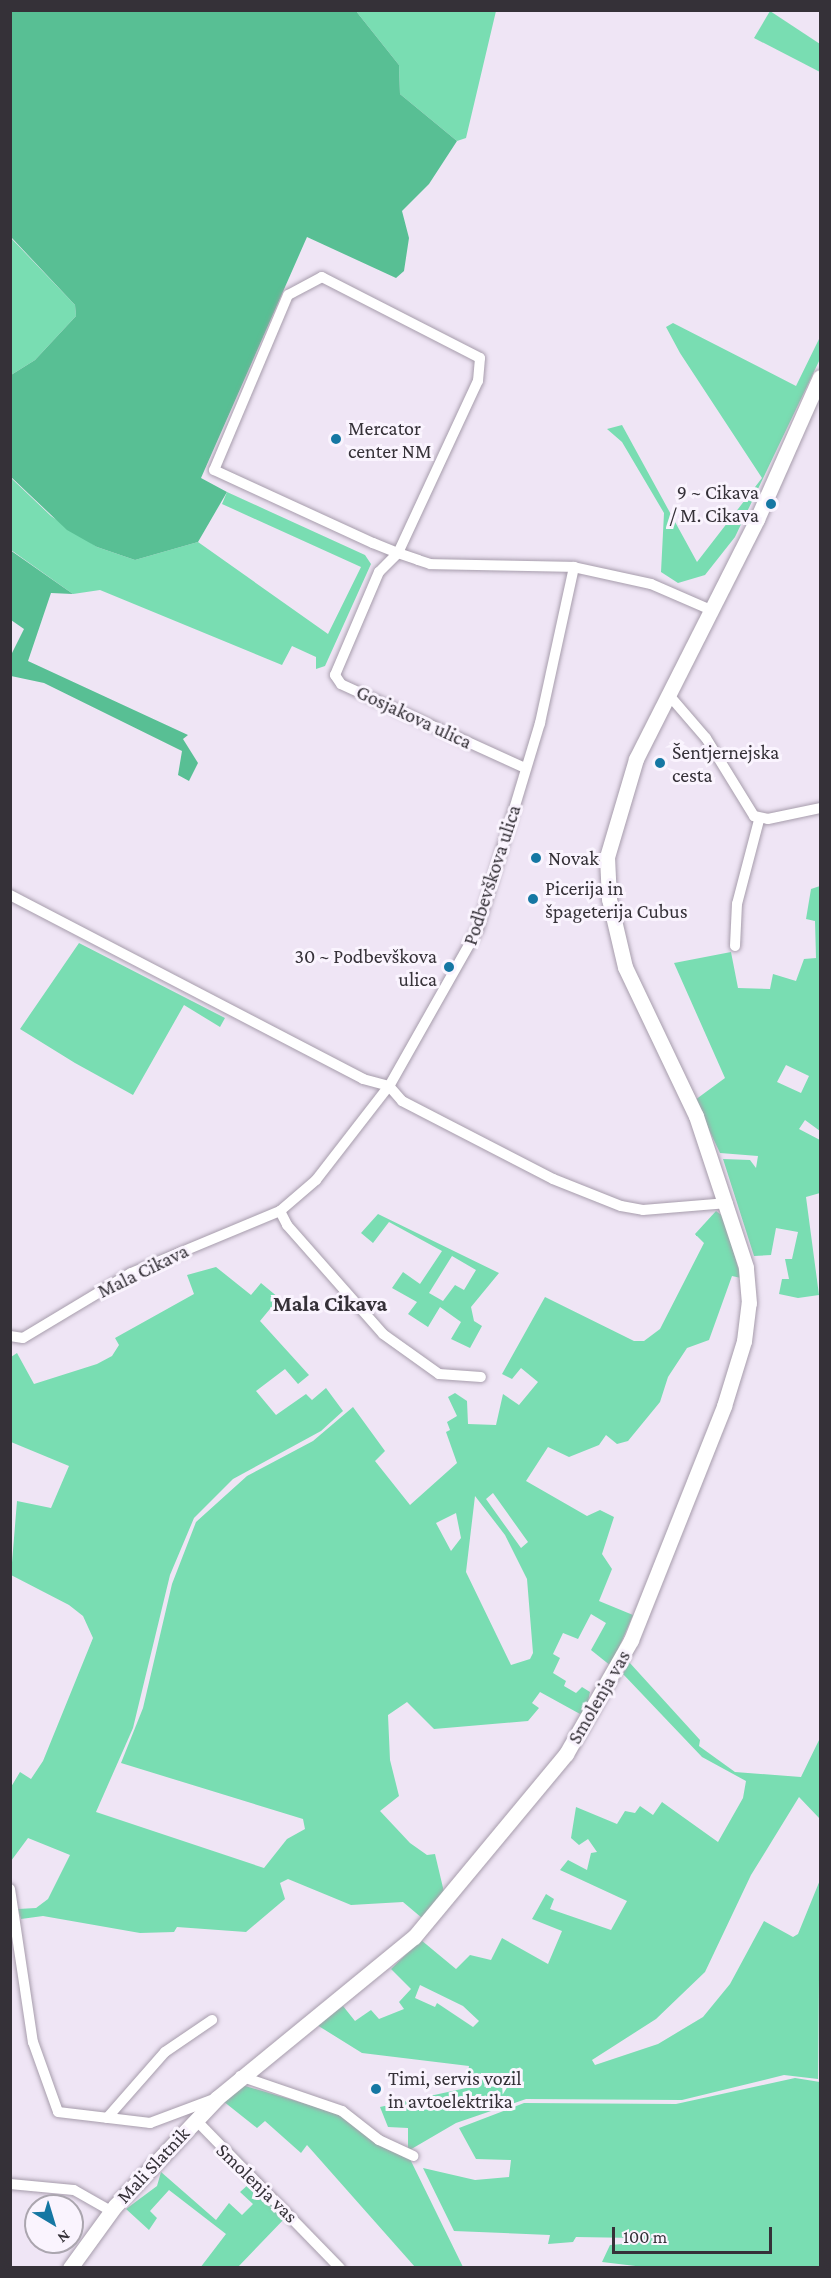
<!DOCTYPE html>
<meta charset="utf-8">
<style>
body{margin:0}
#map{position:relative;width:831px;height:2278px;overflow:hidden;background:#efe5f5;font-family:"Crimson Pro",serif}
div>[style]{position:absolute}
.green>*{inset:0;background:#79ddb2}
.forest>*{inset:0;background:#58bf94}
.roads{filter:drop-shadow(0 0 2px #a79dac) drop-shadow(0 0 2px #a79dac)}
.minor>*{height:10px;margin:-5px;padding:0 5px;transform-origin:5px;border-radius:5px;background:#fff}
.secondary>*{height:15px;margin:-7.5px;padding:0 7.5px;transform-origin:7.5px;border-radius:7.5px;background:#fff}
.dots>*{width:16px;height:16px;translate:-50% -50%;box-sizing:border-box;border:3px solid #faf4fe;border-radius:50%}
span{translate:-50% -50%;white-space:nowrap;text-align:center;line-height:1.15;-webkit-text-stroke:6px #faf4fe;paint-order:stroke}
.poi-label{font-size:20px;color:#353138}
.left{translate:0 -50%;text-align:left}
.right{translate:-100% -50%;text-align:right}
.street-label{font-size:20px;color:#353138}
.quarter-label{font-size:22px;color:#353138;font-weight:700}
.frame{position:absolute;inset:0;border:12px solid #353138;pointer-events:none}
.north{position:absolute;left:24px;top:2194px;width:60px;height:60px;box-sizing:border-box;background:#faf4fe;border:2px solid #aba6af;border-radius:50%;rotate:142deg;font-size:16px;font-weight:700;line-height:24px;text-align:center;color:#353138}
.north::after{content:'';display:block;margin:auto;width:21px;height:27px;background:#1577a3;clip-path:polygon(50% 0,100% 100%,50% 72%,0 100%)}
.scale{position:absolute;left:612px;top:2227px;width:160px;height:27px;box-sizing:border-box;border:3px solid #353138;border-top:0;padding-left:8px;font-size:18px;line-height:21px;white-space:nowrap;color:#353138;-webkit-text-stroke:4px #faf4fe;paint-order:stroke}
</style>
<div id="map">
<div class="green">
<div style="clip-path:polygon(356px 11px,496px 11px,466px 138px,457px 141px,400px 94px,399px 65px)"></div>
<div style="clip-path:polygon(770px 11px,820px 44px,820px 72px,754px 38px)"></div>
<div style="clip-path:polygon(10px 237px,75px 305px,76px 316px,35px 360px,11px 375px)"></div>
<div style="clip-path:polygon(673px 323px,796px 386px,820px 337px,820px 359px,735px 537px,705px 575px,678px 583px,661px 572px,664px 513px,622px 442px,607px 429px,622px 425px,697px 562px,762px 478px,680px 353px,666px 327px)"></div>
<div style="clip-path:polygon(10px 477px,51px 516px,97px 547px,135px 560px,198px 542px,328px 634px,361px 567px,222px 504px,227px 492px,365px 555px,371px 564px,325px 666px,316px 669px,316px 657px,292px 646px,282px 665px,100px 590px,73px 594px,11px 550px)"></div>
<div style="clip-path:polygon(evenodd,820px 886px,820px 1131px,805px 1120px,799px 1129px,820px 1140px,820px 1193px,806px 1197px,819px 1295px,798px 1298px,779px 1294px,782px 1279px,789px 1279px,785px 1259px,792px 1259px,798px 1232px,776px 1228px,771px 1255px,754px 1256px,723px 1159px,750px 1160px,756px 1168px,758px 1156px,720px 1153px,695px 1100px,725px 1078px,674px 963px,731px 952px,738px 988px,770px 989px,773px 974px,796px 981px,804px 959px,816px 958px,815px 921px,806px 919px,811px 889px,820px 886px,786px 1065px,809px 1076px,801px 1093px,777px 1082px,786px 1065px)"></div>
<div style="clip-path:polygon(79px 943px,225px 1018px,220px 1027px,184px 1005px,133px 1095px,75px 1063px,20px 1029px)"></div>
<div style="clip-path:polygon(evenodd,716px 1211px,724px 1217px,741px 1278px,732px 1276px,709px 1340px,687px 1348px,668px 1377px,660px 1402px,628px 1441px,617px 1444px,606px 1435px,599px 1445px,569px 1457px,548px 1447px,526px 1481px,587px 1516px,600px 1510px,614px 1517px,602px 1554px,612px 1569px,599px 1601px,633px 1615px,611px 1666px,591px 1650px,606px 1623px,591px 1614px,578px 1639px,563px 1633px,553px 1654px,560px 1658px,553px 1673px,566px 1681px,564px 1686px,576px 1693px,582px 1687px,590px 1692px,586px 1711px,580px 1714px,540px 1692px,532px 1703px,539px 1708px,528px 1721px,434px 1729px,407px 1702px,388px 1715px,390px 1760px,399px 1796px,380px 1811px,410px 1843px,427px 1855px,435px 1854px,444px 1892px,422px 1918px,403px 1902px,351px 1905px,288px 1879px,280px 1883px,285px 1899px,246px 1932px,177px 1927px,174px 1932px,140px 1933px,43px 1916px,21px 1919px,18px 1909px,36px 1908px,48px 1899px,70px 1855px,28px 1838px,11px 1861px,11px 1787px,20px 1772px,31px 1779px,43px 1761px,93px 1638px,83px 1616px,69px 1605px,11px 1575px,17px 1501px,51px 1508px,69px 1466px,11px 1442px,11px 1357px,17px 1353px,34px 1384px,97px 1364px,112px 1356px,119px 1345px,115px 1338px,194px 1294px,187px 1275px,216px 1267px,251px 1295px,261px 1283px,279px 1298px,260px 1321px,309px 1375px,298px 1384px,285px 1369px,256px 1391px,276px 1415px,306px 1394px,312px 1400px,326px 1388px,343px 1411px,321px 1431px,233px 1479px,194px 1518px,170px 1575px,133px 1728px,96px 1812px,264px 1868px,287px 1839px,305px 1829px,303px 1819px,121px 1763px,143px 1708px,172px 1584px,196px 1522px,247px 1476px,313px 1441px,353px 1407px,385px 1451px,375px 1461px,410px 1505px,457px 1463px,446px 1432px,450px 1430px,447px 1422px,457px 1416px,448px 1397px,455px 1393px,467px 1401px,468px 1424px,496px 1425px,503px 1394px,519px 1405px,538px 1382px,521px 1368px,512px 1379px,502px 1374px,545px 1297px,634px 1341px,644px 1341px,660px 1329px,704px 1243px,695px 1234px,716px 1211px,493px 1493px,528px 1542px,521px 1548px,486px 1499px,493px 1493px,716px 1211px,475px 1496px,505px 1535px,527px 1579px,533px 1653px,530px 1659px,511px 1665px,466px 1572px,475px 1496px,716px 1211px,456px 1513px,461px 1538px,451px 1551px,436px 1523px,456px 1513px)"></div>
<div style="clip-path:polygon(evenodd,378px 1214px,499px 1273px,471px 1307px,474px 1321px,482px 1326px,470px 1348px,451px 1339px,461px 1322px,440px 1307px,428px 1327px,408px 1314px,417px 1302px,392px 1288px,403px 1272px,420px 1284px,442px 1251px,389px 1222px,373px 1243px,361px 1233px,378px 1214px,452px 1256px,476px 1270px,464px 1290px,455px 1285px,443px 1301px,429px 1293px,452px 1256px)"></div>
<div style="clip-path:polygon(evenodd,629px 1662px,700px 1740px,699px 1746px,735px 1772px,801px 1777px,820px 1738px,820px 1819px,799px 1797px,751px 1875px,705px 1972px,656px 2019px,592px 2060px,595px 2065px,658px 2044px,703px 2017px,730px 1984px,764px 1921px,793px 1937px,798px 1934px,820px 1880px,818px 2079px,784px 2075px,682px 2100px,526px 2099px,456px 2123px,408px 2151px,408px 2128px,388px 2127px,380px 2107px,466px 2088px,469px 2066px,362px 2053px,317px 2025px,343px 2006px,355px 2021px,371px 2010px,379px 2019px,404px 2009px,399px 2002px,411px 1989px,391px 1969px,421px 1940px,456px 1969px,470px 1955px,491px 1960px,502px 1938px,548px 1964px,562px 1931px,532px 1919px,546px 1894px,554px 1899px,550px 1909px,611px 1930px,627px 1901px,560px 1870px,568px 1860px,587px 1870px,591px 1853px,597px 1852px,588px 1839px,579px 1845px,571px 1838px,576px 1807px,617px 1824px,625px 1811px,635px 1813px,640px 1806px,653px 1815px,662px 1802px,718px 1842px,743px 1798px,746px 1781px,702px 1757px,623px 1674px,629px 1662px,420px 1985px,463px 2006px,479px 2021px,473px 2027px,437px 2003px,435px 2007px,415px 1998px,420px 1985px)"></div>
<div style="clip-path:polygon(795px 2078px,820px 2082px,820px 2267px,644px 2267px,602px 2262px,610px 2245px,636px 2243px,636px 2238px,576px 2237px,573px 2242px,548px 2244px,550px 2235px,454px 2231px,423px 2168px,475px 2180px,509px 2177px,511px 2160px,476px 2159px,459px 2128px,524px 2103px,676px 2104px)"></div>
<div style="clip-path:polygon(242px 2085px,340px 2114px,410px 2159px,463px 2267px,415px 2267px,307px 2145px,301px 2153px,265px 2121px,257px 2128px,223px 2101px)"></div>
<div style="clip-path:polygon(161px 2172px,216px 2220px,229px 2203px,242px 2215px,253px 2204px,240px 2192px,250px 2183px,287px 2216px,238px 2267px,200px 2268px,226px 2234px,169px 2190px,150px 2211px,157px 2218px,149px 2230px,126px 2209px,157px 2186px)"></div>
</div>
<div class="forest">
<div style="clip-path:polygon(11px 10px,356px 11px,399px 65px,400px 94px,457px 141px,429px 184px,402px 211px,409px 238px,404px 271px,396px 278px,307px 237px,201px 478px,227px 492px,198px 542px,135px 560px,97px 547px,67px 530px,11px 477px,11px 375px,35px 360px,76px 316px,75px 305px,11px 237px)"></div>
<div style="clip-path:polygon(10px 550px,73px 594px,51px 593px,28px 661px,188px 735px,183px 739px,198px 763px,189px 781px,178px 775px,182px 751px,44px 683px,11px 676px,11px 655px,24px 629px,11px 620px)"></div>
</div>
<div class="roads">
<div class="minor">
<div style="left:711px;top:610px;width:65px;rotate:-156.6deg"></div>
<div style="left:651px;top:584px;width:79px;rotate:-167.6deg"></div>
<div style="left:574px;top:567px;width:160px;rotate:102.3deg"></div>
<div style="left:540px;top:723px;width:215px;rotate:106.8deg"></div>
<div style="left:478px;top:929px;width:180px;rotate:119.5deg"></div>
<div style="left:389px;top:1086px;width:20px;rotate:49deg"></div>
<div style="left:402px;top:1101px;width:170px;rotate:27.3deg"></div>
<div style="left:553px;top:1179px;width:73px;rotate:21.7deg"></div>
<div style="left:621px;top:1206px;width:22px;rotate:10deg"></div>
<div style="left:643px;top:1210px;width:85px;rotate:-4.7deg"></div>
<div style="left:668px;top:694px;width:58px;rotate:49.2deg"></div>
<div style="left:706px;top:738px;width:92px;rotate:58.4deg"></div>
<div style="left:754px;top:816px;width:14px;rotate:12deg"></div>
<div style="left:768px;top:819px;width:53px;rotate:-11.9deg"></div>
<div style="left:525px;top:768px;width:202px;rotate:-155.5deg"></div>
<div style="left:341px;top:684px;width:11px;rotate:-124deg"></div>
<div style="left:335px;top:675px;width:112px;rotate:-66.9deg"></div>
<div style="left:379px;top:572px;width:27px;rotate:-45deg"></div>
<div style="left:398px;top:553px;width:190px;rotate:-65.1deg"></div>
<div style="left:478px;top:381px;width:23px;rotate:-85deg"></div>
<div style="left:480px;top:358px;width:178px;rotate:-152.9deg"></div>
<div style="left:322px;top:277px;width:38px;rotate:152deg"></div>
<div style="left:288px;top:295px;width:190px;rotate:112.9deg"></div>
<div style="left:214px;top:470px;width:175px;rotate:24.7deg"></div>
<div style="left:373px;top:543px;width:27px;rotate:22deg"></div>
<div style="left:398px;top:553px;width:21px;rotate:19deg"></div>
<div style="left:418px;top:560px;width:13px;rotate:18deg"></div>
<div style="left:430px;top:564px;width:144px;rotate:1.2deg"></div>
<div style="left:10px;top:895px;width:398px;rotate:27.5deg"></div>
<div style="left:363px;top:1079px;width:27px;rotate:15deg"></div>
<div style="left:735px;top:946px;width:42px;rotate:-87.3deg"></div>
<div style="left:737px;top:904px;width:87px;rotate:-75.3deg"></div>
<div style="left:280px;top:1211px;width:16px;rotate:63deg"></div>
<div style="left:287px;top:1225px;width:145px;rotate:48.6deg"></div>
<div style="left:383px;top:1334px;width:69px;rotate:35.5deg"></div>
<div style="left:439px;top:1374px;width:42px;rotate:4.1deg"></div>
<div style="left:10px;top:1336px;width:13px;rotate:9deg"></div>
<div style="left:23px;top:1338px;width:126px;rotate:-31deg"></div>
<div style="left:131px;top:1273px;width:161px;rotate:-22.6deg"></div>
<div style="left:280px;top:1211px;width:48px;rotate:-40.7deg"></div>
<div style="left:316px;top:1180px;width:119px;rotate:-52.2deg"></div>
<div style="left:10px;top:1889px;width:155px;rotate:81.5deg"></div>
<div style="left:33px;top:2042px;width:74px;rotate:70.3deg"></div>
<div style="left:58px;top:2112px;width:93px;rotate:6.8deg"></div>
<div style="left:150px;top:2123px;width:72px;rotate:-20.5deg"></div>
<div style="left:240px;top:2076px;width:108px;rotate:18.9deg"></div>
<div style="left:342px;top:2111px;width:47px;rotate:38.1deg"></div>
<div style="left:379px;top:2140px;width:38px;rotate:25deg"></div>
<div style="left:107px;top:2118px;width:88px;rotate:-48.7deg"></div>
<div style="left:165px;top:2052px;width:57px;rotate:-34.2deg"></div>
<div style="left:196px;top:2120px;width:206px;rotate:45.8deg"></div>
<div style="left:10px;top:2184px;width:64px;rotate:5.4deg"></div>
<div style="left:74px;top:2190px;width:43px;rotate:29.6deg"></div>
</div>
<div class="secondary">
<div style="left:70px;top:2268px;width:77px;rotate:-54deg"></div>
<div style="left:115px;top:2206px;width:149px;rotate:-46.6deg"></div>
<div style="left:217px;top:2098px;width:254px;rotate:-39.3deg"></div>
<div style="left:414px;top:1937px;width:238px;rotate:-50.3deg"></div>
<div style="left:566px;top:1754px;width:131px;rotate:-60.3deg"></div>
<div style="left:631px;top:1640px;width:252px;rotate:-68.3deg"></div>
<div style="left:724px;top:1406px;width:68px;rotate:-72.9deg"></div>
<div style="left:744px;top:1341px;width:38px;rotate:-83deg"></div>
<div style="left:749px;top:1303px;width:36px;rotate:-95deg"></div>
<div style="left:746px;top:1267px;width:159px;rotate:-108.3deg"></div>
<div style="left:696px;top:1116px;width:165px;rotate:-115.5deg"></div>
<div style="left:625px;top:967px;width:70px;rotate:-103.2deg"></div>
<div style="left:609px;top:899px;width:42px;rotate:-92.7deg"></div>
<div style="left:607px;top:857px;width:102px;rotate:-73.5deg"></div>
<div style="left:636px;top:759px;width:269px;rotate:-63.2deg"></div>
<div style="left:757px;top:519px;width:155px;rotate:-66.1deg"></div>
</div>
</div>
<div class="dots">
<div style="left:336px;top:439px;background:#1577a3"></div>
<div style="left:771px;top:504px;background:#1577a3"></div>
<div style="left:660px;top:763px;background:#1577a3"></div>
<div style="left:536px;top:858px;background:#1577a3"></div>
<div style="left:533px;top:899px;background:#1577a3"></div>
<div style="left:449px;top:967px;background:#1577a3"></div>
<div style="left:376px;top:2089px;background:#1577a3"></div>
</div>
<div class="poi-label">
<span class="left" style="left:348px;top:440px">Mercator<br>center NM</span>
<span class="right" style="left:759px;top:504px">9 ~ Cikava<br>/ M. Cikava</span>
<span class="left" style="left:672px;top:764px">Šentjernejska<br>cesta</span>
<span class="left" style="left:548px;top:858px">Novak</span>
<span class="left" style="left:545px;top:900px">Picerija in<br>špageterija Cubus</span>
<span class="right" style="left:437px;top:968px">30 ~ Podbevškova<br>ulica</span>
<span class="left" style="left:388px;top:2090px">Timi, servis vozil<br>in avtoelektrika</span>
</div>
<div class="street-label">
<span style="left:414px;top:717px;rotate:25deg">Gosjakova ulica</span>
<span style="left:492px;top:875px;rotate:-72deg">Podbevškova ulica</span>
<span style="left:143px;top:1271px;rotate:-26deg">Mala Cikava</span>
<span style="left:599px;top:1697px;rotate:-60deg">Smolenja vas</span>
<span style="left:153px;top:2165px;rotate:-47deg">Mali Slatnik</span>
<span style="left:257px;top:2183px;rotate:44deg">Smolenja vas</span>
</div>
<div class="quarter-label">
<span style="left:330px;top:1304px">Mala Cikava</span>
</div>
<div class="frame"></div>
<div class="north">N</div>
<div class="scale">100 m</div>
</div>
